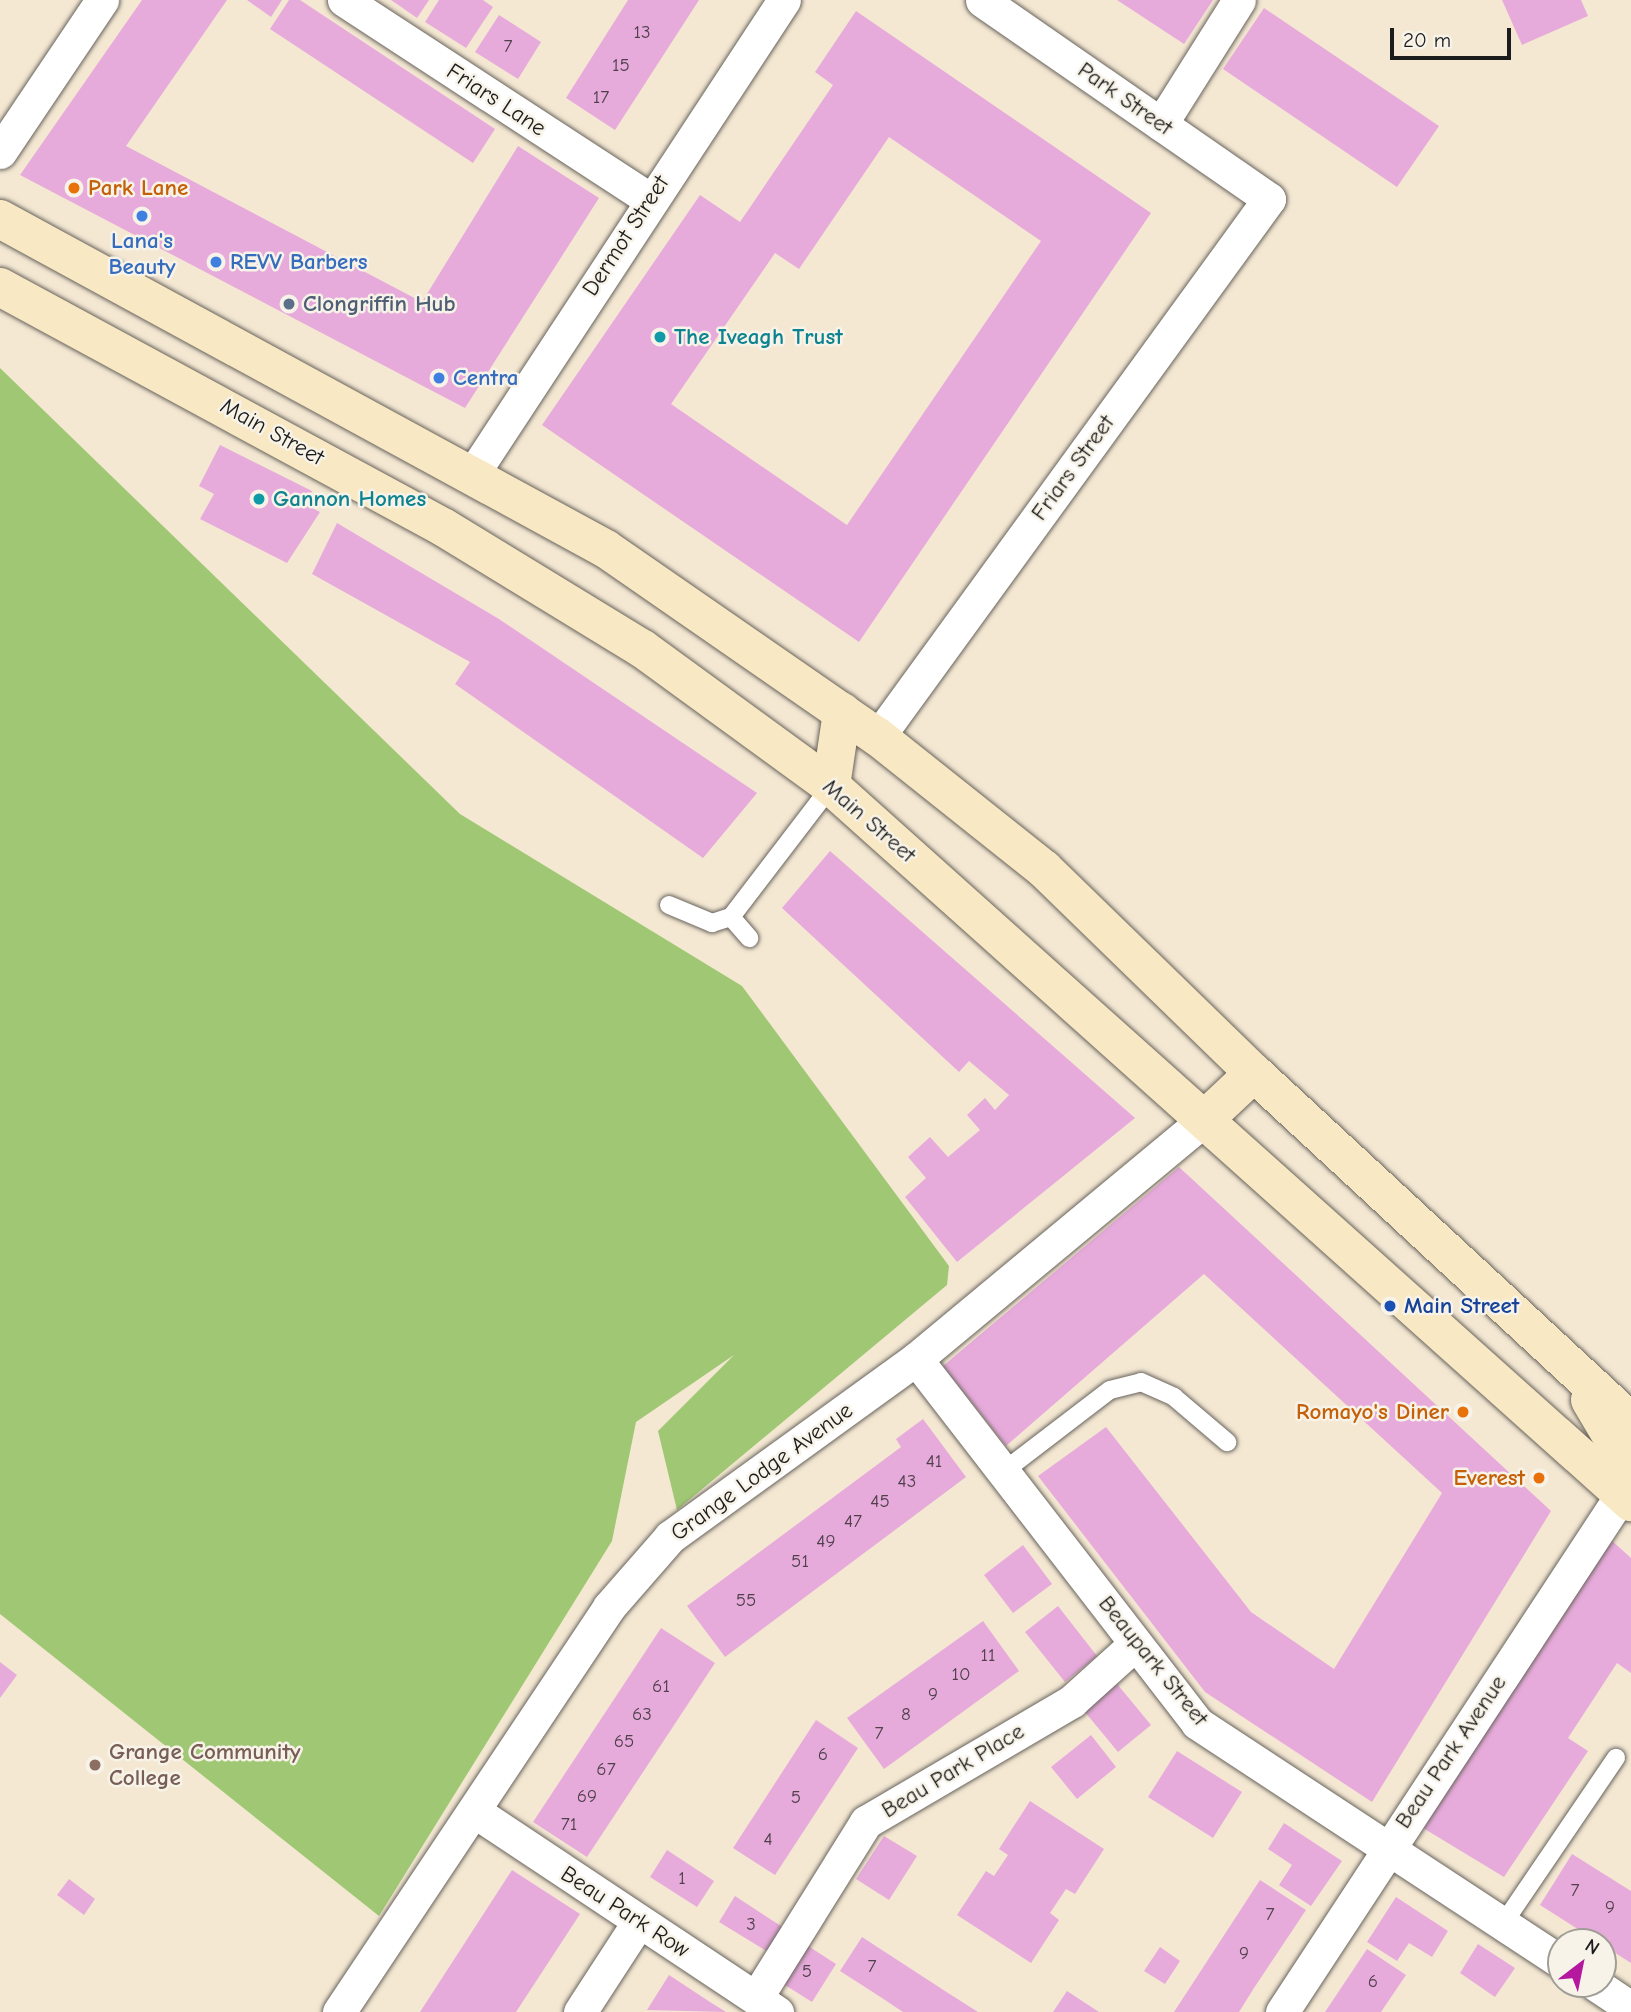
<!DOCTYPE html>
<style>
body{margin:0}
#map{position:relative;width:1631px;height:2012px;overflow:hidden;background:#f4e8d3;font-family:"Comic Neue",sans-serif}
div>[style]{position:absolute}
.green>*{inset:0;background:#a0c874}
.building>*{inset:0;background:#e7abdb}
.roads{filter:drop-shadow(0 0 2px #68635c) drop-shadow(0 0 2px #68635c)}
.lane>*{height:18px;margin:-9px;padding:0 9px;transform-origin:9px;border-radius:9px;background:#fff}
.street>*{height:33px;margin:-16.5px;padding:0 16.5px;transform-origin:16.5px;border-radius:16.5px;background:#fff}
.secondary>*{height:38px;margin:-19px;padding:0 19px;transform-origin:19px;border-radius:19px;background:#f8e8c3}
.dots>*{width:19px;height:19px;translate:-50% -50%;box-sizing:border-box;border:4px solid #f7f3e8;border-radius:50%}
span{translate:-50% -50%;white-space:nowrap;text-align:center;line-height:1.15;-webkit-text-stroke:5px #f7f3e8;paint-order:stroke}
.number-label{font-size:19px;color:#4f404c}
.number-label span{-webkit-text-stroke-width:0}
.street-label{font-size:23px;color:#1c1c1c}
.food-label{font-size:23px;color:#c56008;font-weight:700}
.left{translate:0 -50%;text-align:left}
.right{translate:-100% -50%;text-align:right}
.shop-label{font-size:23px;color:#366cbe;font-weight:700}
.service-label{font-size:23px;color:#4e5e75;font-weight:700}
.culture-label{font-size:23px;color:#0d838f;font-weight:700}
.transit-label{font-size:23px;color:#164399;font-weight:700}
.education-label{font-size:23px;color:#785e54;font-weight:700}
.north{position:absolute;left:1547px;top:1928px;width:70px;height:70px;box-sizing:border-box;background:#f7f3e8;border:2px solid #9f9d96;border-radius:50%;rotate:32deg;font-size:19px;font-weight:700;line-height:28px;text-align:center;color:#1c1c1c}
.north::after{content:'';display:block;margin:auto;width:24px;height:32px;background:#b5179e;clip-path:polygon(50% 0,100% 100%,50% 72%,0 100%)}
.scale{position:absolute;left:1390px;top:28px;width:121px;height:32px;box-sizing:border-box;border:4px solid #1c1c1c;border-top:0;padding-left:9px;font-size:21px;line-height:24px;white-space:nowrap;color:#1c1c1c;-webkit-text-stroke:5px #f7f3e8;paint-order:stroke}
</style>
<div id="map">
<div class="green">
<div style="clip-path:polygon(0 368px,460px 814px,742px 986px,949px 1266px,947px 1285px,677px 1510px,658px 1431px,734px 1355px,636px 1422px,612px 1541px,379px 1916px,0 1614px)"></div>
</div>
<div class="building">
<div style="clip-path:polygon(142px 0,227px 0,126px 146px,422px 302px,518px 146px,599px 198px,465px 408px,20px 175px)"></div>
<div style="clip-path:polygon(247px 0,282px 0,271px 17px)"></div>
<div style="clip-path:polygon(289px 0,300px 0,495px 129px,473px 163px,270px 29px)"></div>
<div style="clip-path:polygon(391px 0,429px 0,417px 18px)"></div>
<div style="clip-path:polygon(439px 0,483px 0,493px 7px,466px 48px,425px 22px)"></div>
<div style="clip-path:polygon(628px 0,699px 0,615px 130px,566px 98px)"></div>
<div style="clip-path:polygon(1117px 0,1213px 0,1184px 44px)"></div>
<div style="clip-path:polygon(1502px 0,1581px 0,1588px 16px,1522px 45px)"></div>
<div style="clip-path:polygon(1264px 8px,1439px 126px,1397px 187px,1223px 69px)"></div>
<div style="clip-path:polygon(evenodd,856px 11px,1151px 213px,859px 642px,542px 425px,700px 195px,740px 222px,833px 85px,815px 72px,856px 11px,889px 137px,1041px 241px,847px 525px,671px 404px,775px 253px,799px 269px,889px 137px)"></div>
<div style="clip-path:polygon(499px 15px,541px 42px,518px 79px,475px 52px)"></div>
<div style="clip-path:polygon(220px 445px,312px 491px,306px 505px,320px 512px,287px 563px,200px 519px,214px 494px,199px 486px)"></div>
<div style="clip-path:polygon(337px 523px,499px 619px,757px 793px,703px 858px,455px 684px,470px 662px,312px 574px)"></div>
<div style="clip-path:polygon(830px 851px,1135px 1118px,957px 1262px,905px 1197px,926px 1178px,908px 1157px,930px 1137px,948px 1157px,980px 1130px,967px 1115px,985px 1098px,995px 1110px,1009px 1095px,969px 1061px,959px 1072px,782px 908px)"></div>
<div style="clip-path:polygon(1179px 1167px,1551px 1511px,1372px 1802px,1205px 1692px,1038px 1476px,1106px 1427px,1251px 1612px,1334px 1669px,1442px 1493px,1204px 1274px,1006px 1446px,943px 1366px)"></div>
<div style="clip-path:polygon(923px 1419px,966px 1477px,725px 1657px,687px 1606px,901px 1447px,896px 1439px)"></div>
<div style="clip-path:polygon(1610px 1539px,1631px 1558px,1631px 1673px,1617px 1663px,1568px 1738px,1588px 1751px,1504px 1877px,1423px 1828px)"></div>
<div style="clip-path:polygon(1023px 1545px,1052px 1584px,1013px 1613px,984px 1575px)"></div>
<div style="clip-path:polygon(1058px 1606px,1097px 1656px,1065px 1682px,1025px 1632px)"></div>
<div style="clip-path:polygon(983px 1621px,1019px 1671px,884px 1769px,847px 1718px)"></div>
<div style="clip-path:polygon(661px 1628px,715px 1663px,587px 1857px,533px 1822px)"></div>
<div style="clip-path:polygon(0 1662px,17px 1675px,0 1698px)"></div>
<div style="clip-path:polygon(1113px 1679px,1151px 1725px,1118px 1752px,1080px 1706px)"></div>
<div style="clip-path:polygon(816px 1720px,858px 1748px,775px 1875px,733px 1848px)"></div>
<div style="clip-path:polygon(1091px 1735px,1116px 1767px,1077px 1799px,1051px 1767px)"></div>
<div style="clip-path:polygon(1177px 1751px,1242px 1792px,1213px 1838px,1148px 1797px)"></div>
<div style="clip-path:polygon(1030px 1801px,1104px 1849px,1075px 1894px,1066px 1889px,1050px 1913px,1059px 1920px,1031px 1963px,957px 1915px,986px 1871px,994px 1876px,1008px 1855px,999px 1849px)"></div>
<div style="clip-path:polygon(1284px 1823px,1342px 1861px,1311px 1906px,1279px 1885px,1292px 1865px,1268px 1849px)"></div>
<div style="clip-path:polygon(884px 1836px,917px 1856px,889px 1900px,856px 1879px)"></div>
<div style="clip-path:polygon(667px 1850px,714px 1881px,697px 1907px,650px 1877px)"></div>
<div style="clip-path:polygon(1572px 1854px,1631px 1891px,1631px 1963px,1540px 1905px)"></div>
<div style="clip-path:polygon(512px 1870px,580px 1914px,516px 2012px,420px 2012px)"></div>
<div style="clip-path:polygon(69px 1879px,95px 1899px,84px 1915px,57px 1895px)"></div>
<div style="clip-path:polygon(1260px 1880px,1306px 1910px,1254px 1988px,1239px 2012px,1174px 2012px)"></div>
<div style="clip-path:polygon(735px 1896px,784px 1928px,768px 1952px,719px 1922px)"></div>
<div style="clip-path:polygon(1396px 1897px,1448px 1931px,1432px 1957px,1409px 1943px,1397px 1961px,1367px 1942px)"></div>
<div style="clip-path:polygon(862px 1937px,945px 1991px,978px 2012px,903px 2012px,882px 1998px,840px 1971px)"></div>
<div style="clip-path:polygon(802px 1942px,836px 1964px,812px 2002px,777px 1980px)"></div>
<div style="clip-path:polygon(1478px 1944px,1515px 1968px,1495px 1997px,1460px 1973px)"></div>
<div style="clip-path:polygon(1160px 1947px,1180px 1961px,1165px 1984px,1144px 1971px)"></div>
<div style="clip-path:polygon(1367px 1949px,1406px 1975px,1381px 2012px,1325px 2012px)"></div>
<div style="clip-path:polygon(669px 1975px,710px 2002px,726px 2012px,647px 2010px)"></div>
<div style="clip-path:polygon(1067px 1991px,1099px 2012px,1053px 2012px)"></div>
</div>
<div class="roads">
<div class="lane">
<div style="left:669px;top:905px;width:47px;rotate:22.7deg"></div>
<div style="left:712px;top:923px;width:20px;rotate:-18deg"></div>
<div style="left:731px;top:917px;width:165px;rotate:-52.6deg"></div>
<div style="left:731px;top:917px;width:28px;rotate:49deg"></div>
<div style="left:1004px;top:1471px;width:133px;rotate:-37.4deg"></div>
<div style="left:1110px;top:1390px;width:32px;rotate:-14deg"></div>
<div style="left:1141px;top:1382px;width:36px;rotate:24deg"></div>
<div style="left:1174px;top:1397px;width:70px;rotate:40.3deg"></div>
<div style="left:1503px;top:1924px;width:201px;rotate:-55.8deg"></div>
</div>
<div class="street">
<div style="left:344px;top:0;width:364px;rotate:33.1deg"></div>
<div style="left:1161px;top:124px;width:146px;rotate:-57.8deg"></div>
<div style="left:0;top:152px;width:183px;rotate:-56.1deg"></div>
<div style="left:472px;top:475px;width:568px;rotate:-56.7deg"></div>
<div style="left:878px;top:737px;width:665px;rotate:-53.99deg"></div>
<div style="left:1269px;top:199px;width:349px;rotate:-145.3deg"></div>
<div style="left:916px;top:1359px;width:460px;rotate:52.3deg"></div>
<div style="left:1197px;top:1723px;width:435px;rotate:33.3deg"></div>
<div style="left:474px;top:1811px;width:364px;rotate:33.6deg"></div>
<div style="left:1595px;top:1984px;width:43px;rotate:33.7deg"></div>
<div style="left:756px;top:1998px;width:208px;rotate:-58deg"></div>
<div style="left:866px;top:1822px;width:239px;rotate:-30.4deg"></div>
<div style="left:1072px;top:1701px;width:85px;rotate:-42.1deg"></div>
<div style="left:339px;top:2012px;width:487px;rotate:-56.3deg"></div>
<div style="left:609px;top:1607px;width:93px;rotate:-48.9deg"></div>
<div style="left:670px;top:1537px;width:304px;rotate:-35.9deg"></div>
<div style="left:916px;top:1359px;width:376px;rotate:-39.7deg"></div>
<div style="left:580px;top:2012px;width:108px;rotate:-57deg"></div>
<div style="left:1282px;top:2012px;width:620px;rotate:-56.72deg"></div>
</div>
<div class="secondary">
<div style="left:0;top:219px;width:690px;rotate:28.57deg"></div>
<div style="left:606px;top:549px;width:331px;rotate:34.7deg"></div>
<div style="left:878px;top:737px;width:212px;rotate:38.5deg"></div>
<div style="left:1044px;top:869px;width:293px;rotate:44.2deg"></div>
<div style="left:1254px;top:1073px;width:514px;rotate:42.79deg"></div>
<div style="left:0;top:287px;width:504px;rotate:28.45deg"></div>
<div style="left:443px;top:527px;width:234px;rotate:31.4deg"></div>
<div style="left:643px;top:649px;width:233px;rotate:36.1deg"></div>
<div style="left:831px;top:786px;width:1074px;rotate:41.83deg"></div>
<div style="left:831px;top:786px;width:75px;rotate:-81.5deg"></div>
<div style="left:1205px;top:1119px;width:67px;rotate:-43.2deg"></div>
<div style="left:1590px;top:1400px;width:51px;rotate:59.4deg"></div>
<div style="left:1616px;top:1444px;width:50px;rotate:83.2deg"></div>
</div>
</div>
<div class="dots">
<div style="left:74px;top:188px;background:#e8710a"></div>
<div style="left:142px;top:216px;background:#3f7fe0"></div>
<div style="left:216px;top:262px;background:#3f7fe0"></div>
<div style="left:289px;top:304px;background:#5c6f8a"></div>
<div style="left:660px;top:337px;background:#0f9aa8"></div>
<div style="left:439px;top:378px;background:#3f7fe0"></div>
<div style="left:259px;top:499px;background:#0f9aa8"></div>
<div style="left:1390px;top:1306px;background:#1a4fb4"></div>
<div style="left:1463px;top:1412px;background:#e8710a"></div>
<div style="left:1539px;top:1478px;background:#e8710a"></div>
<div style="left:95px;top:1765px;background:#8d6e63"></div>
</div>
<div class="number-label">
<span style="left:642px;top:33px">13</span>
<span style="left:508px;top:47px">7</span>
<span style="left:621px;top:66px">15</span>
<span style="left:601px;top:98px">17</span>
<span style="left:934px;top:1462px">41</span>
<span style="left:907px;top:1482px">43</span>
<span style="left:880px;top:1502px">45</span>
<span style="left:853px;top:1522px">47</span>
<span style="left:826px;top:1542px">49</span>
<span style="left:800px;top:1562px">51</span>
<span style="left:746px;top:1601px">55</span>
<span style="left:988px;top:1656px">11</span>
<span style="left:961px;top:1675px">10</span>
<span style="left:661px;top:1687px">61</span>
<span style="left:933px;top:1695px">9</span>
<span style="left:642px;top:1715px">63</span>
<span style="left:906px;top:1715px">8</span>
<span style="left:879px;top:1734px">7</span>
<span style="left:624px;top:1742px">65</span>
<span style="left:823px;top:1755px">6</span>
<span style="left:606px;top:1770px">67</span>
<span style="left:587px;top:1797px">69</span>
<span style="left:796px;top:1798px">5</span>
<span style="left:569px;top:1825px">71</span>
<span style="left:768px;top:1840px">4</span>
<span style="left:682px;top:1879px">1</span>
<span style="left:1575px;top:1891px">7</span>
<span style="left:1610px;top:1908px">9</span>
<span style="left:1270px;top:1915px">7</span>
<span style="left:751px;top:1925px">3</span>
<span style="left:1244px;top:1954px">9</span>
<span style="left:872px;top:1967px">7</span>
<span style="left:807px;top:1972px">5</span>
<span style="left:1373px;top:1982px">6</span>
</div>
<div class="street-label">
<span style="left:1125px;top:99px;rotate:35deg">Park Street</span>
<span style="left:496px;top:100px;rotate:33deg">Friars Lane</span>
<span style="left:626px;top:236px;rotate:-57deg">Dermot Street</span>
<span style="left:272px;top:432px;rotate:29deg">Main Street</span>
<span style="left:1073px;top:468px;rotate:-54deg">Friars Street</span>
<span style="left:869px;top:821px;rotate:41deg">Main Street</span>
<span style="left:762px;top:1472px;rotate:-36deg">Grange Lodge Avenue</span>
<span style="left:1153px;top:1661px;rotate:51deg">Beaupark Street</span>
<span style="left:1451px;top:1752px;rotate:-56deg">Beau Park Avenue</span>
<span style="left:953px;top:1771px;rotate:-31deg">Beau Park Place</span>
<span style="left:625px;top:1912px;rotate:33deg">Beau Park Row</span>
</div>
<div class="food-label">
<span class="left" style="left:88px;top:188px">Park Lane</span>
<span class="right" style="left:1449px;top:1412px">Romayo's Diner</span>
<span class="right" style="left:1525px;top:1478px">Everest</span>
</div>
<div class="shop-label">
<span style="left:142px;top:254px">Lana's<br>Beauty</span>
<span class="left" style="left:230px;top:262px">REVV Barbers</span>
<span class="left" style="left:453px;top:378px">Centra</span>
</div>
<div class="service-label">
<span class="left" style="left:303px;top:304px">Clongriffin Hub</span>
</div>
<div class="culture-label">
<span class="left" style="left:674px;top:337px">The Iveagh Trust</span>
<span class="left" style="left:273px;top:499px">Gannon Homes</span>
</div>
<div class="transit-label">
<span class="left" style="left:1404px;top:1306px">Main Street</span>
</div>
<div class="education-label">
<span class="left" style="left:109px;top:1765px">Grange Community<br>College</span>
</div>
<div class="north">N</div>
<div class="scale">20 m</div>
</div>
